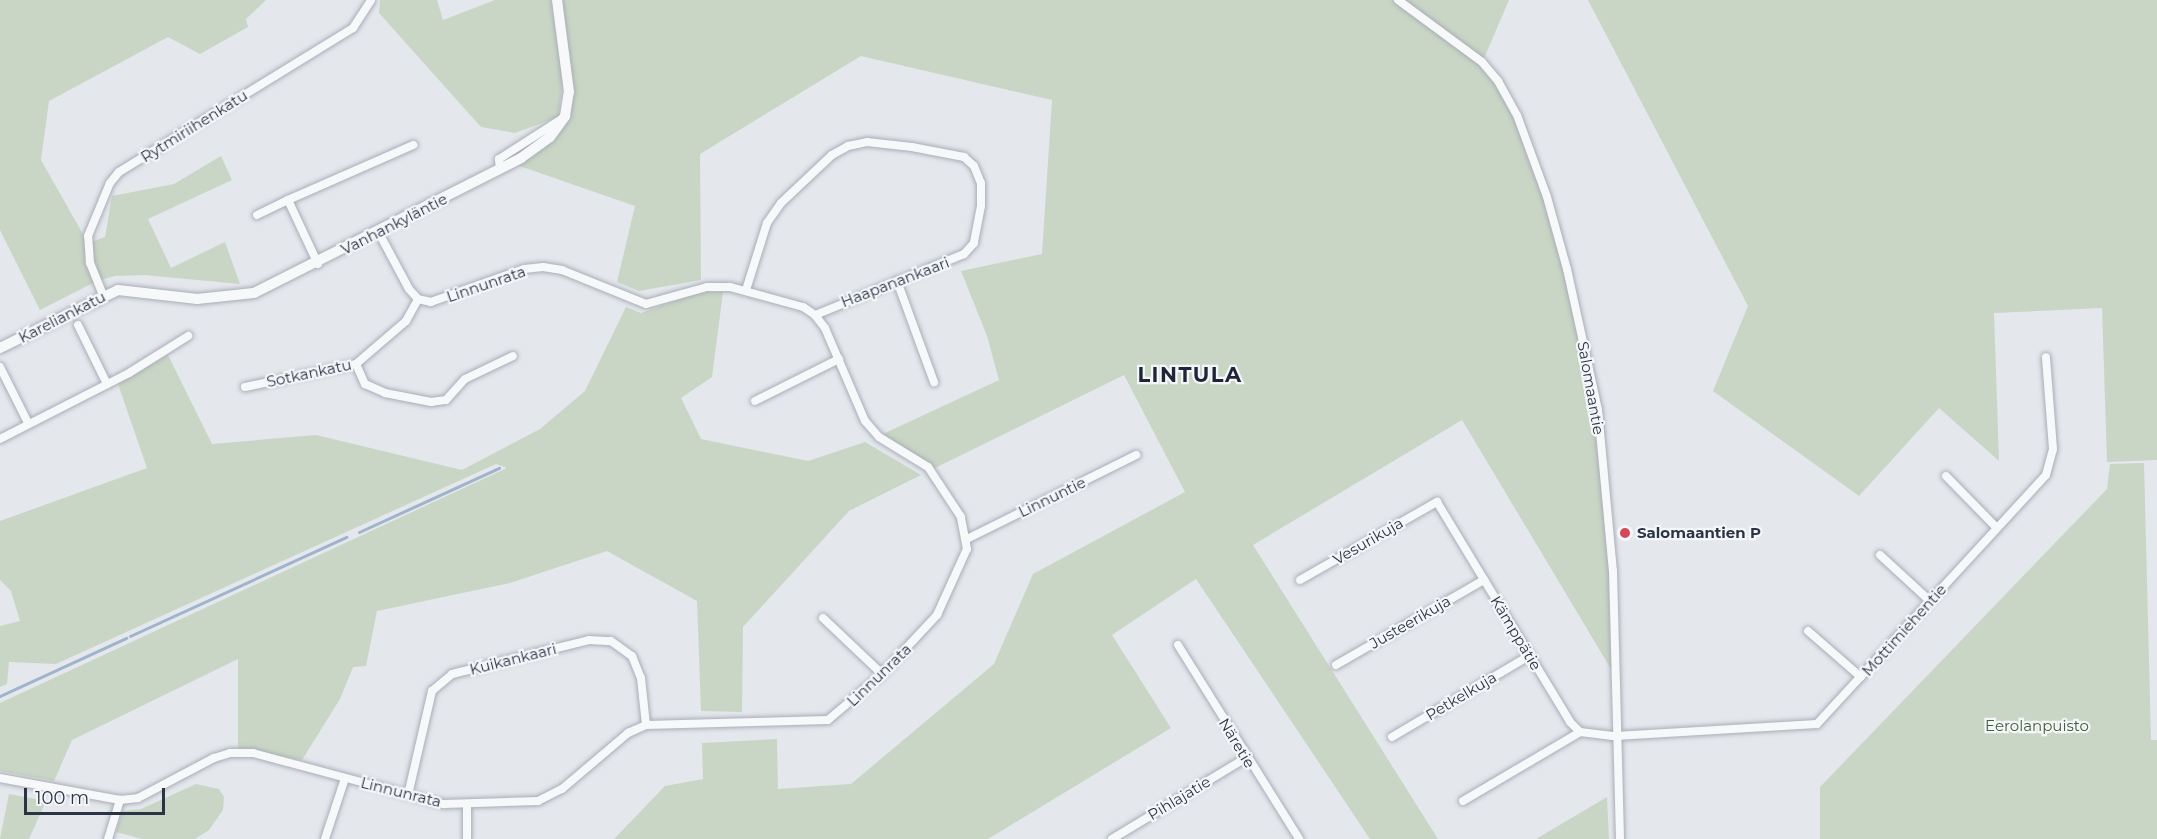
<!DOCTYPE html>
<meta charset="utf-8">
<style>
body{margin:0}
#map{position:relative;width:2157px;height:839px;overflow:hidden;background:#e4e7ec;font-family:Montserrat,sans-serif}
div>[style]{position:absolute}
.green>*{inset:0;background:#c9d6c5}
.stream>*{height:3px;margin:-1.5px;padding:0 1.5px;transform-origin:1.5px;border-radius:1.5px;background:#9fb4cc}
.roads{filter:drop-shadow(0 0 2px #a9aeb7) drop-shadow(0 0 2px #a9aeb7)}
.minor>*{height:8px;margin:-4px;padding:0 4px;transform-origin:4px;border-radius:4px;background:#f7f8fa}
.tertiary>*{height:10px;margin:-5px;padding:0 5px;transform-origin:5px;border-radius:5px;background:#f7f8fa}
.dots>*{width:16px;height:16px;translate:-50% -50%;box-sizing:border-box;border:3px solid #f4f6f9;border-radius:50%}
span{translate:-50% -50%;white-space:nowrap;text-align:center;line-height:1.15;-webkit-text-stroke:4.5px #f4f6f9;paint-order:stroke}
.street-label{font-size:15px;color:#2b3445}
.poi-label{font-size:15px;color:#2b3445;font-weight:700}
.left{translate:0 -50%;text-align:left}
.park-label{font-size:15px;color:#3f6138}
.district-label{font-size:21px;color:#1d2536;font-weight:700;letter-spacing:1.5px}
.scale{position:absolute;left:24px;top:788px;width:141px;height:27px;box-sizing:border-box;border:3px solid #2b3445;border-top:0;padding-left:8px;font-size:18px;line-height:21px;white-space:nowrap;color:#2b3445;-webkit-text-stroke:4px #f4f6f9;paint-order:stroke}
</style>
<div id="map">
<div class="green">
<div style="clip-path:polygon(0 0,266px 0,246px 19px,248px 27px,200px 54px,168px 37px,49px 101px,41px 160px,88px 243px,105px 237px,112px 196px,174px 184px,221px 156px,232px 180px,148px 219px,171px 268px,225px 242px,240px 284px,144px 275px,115px 276px,97px 281px,40px 310px,0 230px)"></div>
<div style="clip-path:polygon(380px 0,437px 0,443px 20px,495px 0,551px 0,563px 82px,558px 117px,515px 133px,481px 127px,379px 13px)"></div>
<div style="clip-path:polygon(557px 0,1509px 0,1482px 63px,1517px 115px,1547px 197px,1598px 410px,1617px 679px,1462px 420px,1253px 545px,1438px 839px,1370px 839px,1196px 579px,1112px 635px,1171px 728px,988px 839px,614px 839px,665px 786px,703px 779px,702px 743px,777px 739px,778px 789px,851px 784px,994px 664px,1033px 574px,1185px 492px,1124px 375px,935px 468px,883px 434px,999px 380px,987px 336px,961px 271px,1042px 254px,1052px 100px,861px 56px,700px 154px,701px 280px,639px 291px,617px 282px,635px 206px,511px 163px,565px 116px)"></div>
<div style="clip-path:polygon(1588px 0,2157px 0,2157px 460px,2107px 462px,2102px 308px,1994px 313px,1999px 461px,1939px 408px,1859px 496px,1713px 391px,1748px 306px)"></div>
<div style="clip-path:polygon(701px 292px,723px 292px,712px 377px,681px 398px,701px 439px,808px 461px,865px 442px,921px 475px,849px 511px,743px 627px,742px 712px,701px 711px,697px 601px,607px 551px,510px 583px,377px 611px,366px 666px,353px 667px,340px 699px,302px 760px,238px 749px,238px 659px,72px 740px,54px 781px,0 771px,0 703px,507px 468px,496px 464px,56px 664px,9px 662px,7px 684px,0 687px,0 626px,20px 621px,11px 591px,0 580px,0 521px,147px 468px,118px 384px,168px 355px,212px 444px,316px 435px,462px 470px,540px 429px,585px 391px,626px 307px,641px 313px)"></div>
<div style="clip-path:polygon(2144px 463px,2151px 740px,2157px 740px,2157px 839px,1820px 839px,1820px 787px,2107px 489px,2110px 464px)"></div>
<div style="clip-path:polygon(196px 784px,219px 789px,224px 797px,223px 810px,209px 830px,195px 839px,142px 839px,116px 832px,123px 811px,141px 809px)"></div>
<div style="clip-path:polygon(9px 794px,46px 801px,29px 839px,0 839px)"></div>
<div style="clip-path:polygon(1607px 797px,1609px 839px,1536px 839px)"></div>
</div>
<div class="stream">
<div style="left:359px;top:532px;width:154px;rotate:-24.6deg"></div>
<div style="left:130px;top:636px;width:238px;rotate:-24.6deg"></div>
<div style="left:0;top:696px;width:139px;rotate:-24.7deg"></div>
</div>
<div class="roads">
<div class="minor">
<div style="left:1398px;top:0;width:104px;rotate:36.4deg"></div>
<div style="left:1482px;top:62px;width:25px;rotate:50deg"></div>
<div style="left:1498px;top:81px;width:39px;rotate:61deg"></div>
<div style="left:1517px;top:115px;width:87px;rotate:69.9deg"></div>
<div style="left:1547px;top:197px;width:75px;rotate:74.5deg"></div>
<div style="left:1567px;top:269px;width:144px;rotate:77.6deg"></div>
<div style="left:1598px;top:410px;width:162px;rotate:84.7deg"></div>
<div style="left:1613px;top:571px;width:268px;rotate:88.5deg"></div>
<div style="left:500px;top:169px;width:10px;rotate:-96deg"></div>
<div style="left:499px;top:159px;width:76px;rotate:-32.6deg"></div>
<div style="left:257px;top:215px;width:34px;rotate:-26deg"></div>
<div style="left:318px;top:264px;width:71px;rotate:-115.1deg"></div>
<div style="left:288px;top:200px;width:137px;rotate:-23.7deg"></div>
<div style="left:897px;top:281px;width:108px;rotate:69.9deg"></div>
<div style="left:746px;top:290px;width:70px;rotate:-72.6deg"></div>
<div style="left:767px;top:223px;width:24px;rotate:-55deg"></div>
<div style="left:781px;top:203px;width:70px;rotate:-43.3deg"></div>
<div style="left:832px;top:155px;width:18px;rotate:-29deg"></div>
<div style="left:848px;top:146px;width:19px;rotate:-12deg"></div>
<div style="left:867px;top:142px;width:45px;rotate:6.3deg"></div>
<div style="left:912px;top:147px;width:53px;rotate:10.9deg"></div>
<div style="left:964px;top:157px;width:13px;rotate:42deg"></div>
<div style="left:974px;top:166px;width:18px;rotate:68deg"></div>
<div style="left:981px;top:183px;width:23px;rotate:90deg"></div>
<div style="left:981px;top:206px;width:38px;rotate:101deg"></div>
<div style="left:974px;top:243px;width:15px;rotate:132deg"></div>
<div style="left:964px;top:254px;width:161px;rotate:157.7deg"></div>
<div style="left:103px;top:295px;width:35px;rotate:-112deg"></div>
<div style="left:90px;top:263px;width:27px;rotate:-94deg"></div>
<div style="left:88px;top:236px;width:57px;rotate:-67.5deg"></div>
<div style="left:110px;top:183px;width:14px;rotate:-51deg"></div>
<div style="left:119px;top:172px;width:275px;rotate:-31.6deg"></div>
<div style="left:353px;top:28px;width:33px;rotate:-57deg"></div>
<div style="left:78px;top:325px;width:66px;rotate:63.8deg"></div>
<div style="left:356px;top:364px;width:22px;rotate:66deg"></div>
<div style="left:365px;top:384px;width:22px;rotate:24deg"></div>
<div style="left:385px;top:393px;width:47px;rotate:11.1deg"></div>
<div style="left:431px;top:402px;width:15px;rotate:-8deg"></div>
<div style="left:446px;top:400px;width:28px;rotate:-48deg"></div>
<div style="left:465px;top:379px;width:53px;rotate:-25.6deg"></div>
<div style="left:0;top:367px;width:63px;rotate:63.4deg"></div>
<div style="left:245px;top:387px;width:113px;rotate:-11.7deg"></div>
<div style="left:356px;top:364px;width:66px;rotate:-40.7deg"></div>
<div style="left:406px;top:321px;width:25px;rotate:-61deg"></div>
<div style="left:755px;top:401px;width:94px;rotate:-26.6deg"></div>
<div style="left:0;top:439px;width:145px;rotate:-27.1deg"></div>
<div style="left:129px;top:373px;width:70px;rotate:-32.1deg"></div>
<div style="left:1946px;top:476px;width:71px;rotate:45.6deg"></div>
<div style="left:967px;top:539px;width:189px;rotate:-26.4deg"></div>
<div style="left:1880px;top:555px;width:68px;rotate:42.6deg"></div>
<div style="left:1300px;top:580px;width:158px;rotate:-29.7deg"></div>
<div style="left:1437px;top:502px;width:257px;rotate:58.8deg"></div>
<div style="left:1570px;top:722px;width:14px;rotate:45deg"></div>
<div style="left:1580px;top:732px;width:35px;rotate:7deg"></div>
<div style="left:1615px;top:736px;width:202px;rotate:-3.4deg"></div>
<div style="left:1817px;top:724px;width:338px;rotate:-47.4deg"></div>
<div style="left:2046px;top:475px;width:27px;rotate:-75deg"></div>
<div style="left:2053px;top:449px;width:92px;rotate:-94.4deg"></div>
<div style="left:823px;top:618px;width:81px;rotate:43.5deg"></div>
<div style="left:1808px;top:631px;width:70px;rotate:41deg"></div>
<div style="left:1178px;top:645px;width:229px;rotate:58deg"></div>
<div style="left:1336px;top:665px;width:171px;rotate:-29.9deg"></div>
<div style="left:1392px;top:737px;width:159px;rotate:-30.6deg"></div>
<div style="left:0;top:778px;width:122px;rotate:10.4deg"></div>
<div style="left:120px;top:800px;width:18px;rotate:-6deg"></div>
<div style="left:138px;top:798px;width:86px;rotate:-27.8deg"></div>
<div style="left:214px;top:758px;width:17px;rotate:-17deg"></div>
<div style="left:230px;top:753px;width:23px"></div>
<div style="left:253px;top:753px;width:198px;rotate:15deg"></div>
<div style="left:444px;top:804px;width:94px;rotate:-1.8deg"></div>
<div style="left:538px;top:801px;width:27px;rotate:-27deg"></div>
<div style="left:562px;top:789px;width:87px;rotate:-40.3deg"></div>
<div style="left:628px;top:733px;width:20px;rotate:-24deg"></div>
<div style="left:646px;top:725px;width:182px;rotate:-1.6deg"></div>
<div style="left:828px;top:720px;width:71px;rotate:-40.4deg"></div>
<div style="left:882px;top:674px;width:81px;rotate:-47deg"></div>
<div style="left:937px;top:615px;width:72px;rotate:-65.6deg"></div>
<div style="left:967px;top:549px;width:33px;rotate:-101deg"></div>
<div style="left:961px;top:517px;width:60px;rotate:-123.4deg"></div>
<div style="left:928px;top:467px;width:57px;rotate:-148.5deg"></div>
<div style="left:879px;top:437px;width:21px;rotate:-131deg"></div>
<div style="left:865px;top:421px;width:101px;rotate:-113.3deg"></div>
<div style="left:825px;top:328px;width:16px;rotate:-128deg"></div>
<div style="left:815px;top:315px;width:14px;rotate:-146deg"></div>
<div style="left:803px;top:307px;width:76px;rotate:-164.7deg"></div>
<div style="left:730px;top:287px;width:23px;rotate:180deg"></div>
<div style="left:707px;top:287px;width:63px;rotate:164.4deg"></div>
<div style="left:646px;top:304px;width:91px;rotate:-158deg"></div>
<div style="left:562px;top:270px;width:19px;rotate:-171deg"></div>
<div style="left:543px;top:267px;width:19px;rotate:174deg"></div>
<div style="left:524px;top:269px;width:99px;rotate:160.5deg"></div>
<div style="left:431px;top:302px;width:13px;rotate:-167deg"></div>
<div style="left:418px;top:299px;width:13px;rotate:-132deg"></div>
<div style="left:409px;top:289px;width:64px;rotate:-118.2deg"></div>
<div style="left:408px;top:795px;width:107px;rotate:-77deg"></div>
<div style="left:432px;top:691px;width:26px;rotate:-40deg"></div>
<div style="left:452px;top:674px;width:141px;rotate:-13.9deg"></div>
<div style="left:589px;top:640px;width:22px;rotate:3deg"></div>
<div style="left:611px;top:641px;width:26px;rotate:36deg"></div>
<div style="left:632px;top:656px;width:24px;rotate:68deg"></div>
<div style="left:641px;top:678px;width:47px;rotate:83.9deg"></div>
<div style="left:1463px;top:801px;width:136px;rotate:-30.5deg"></div>
<div style="left:467px;top:805px;width:34px;rotate:90deg"></div>
<div style="left:108px;top:839px;width:41px;rotate:-72.9deg"></div>
<div style="left:325px;top:839px;width:64px;rotate:-71.8deg"></div>
<div style="left:1112px;top:839px;width:157px;rotate:-31.2deg"></div>
</div>
<div class="tertiary">
<div style="left:0;top:348px;width:131px;rotate:-26.2deg"></div>
<div style="left:118px;top:290px;width:80px;rotate:6.5deg"></div>
<div style="left:197px;top:299px;width:57px;rotate:-6deg"></div>
<div style="left:254px;top:293px;width:299px;rotate:-26.8deg"></div>
<div style="left:521px;top:158px;width:36px;rotate:-36deg"></div>
<div style="left:550px;top:137px;width:26px;rotate:-54deg"></div>
<div style="left:565px;top:116px;width:24px;rotate:-81deg"></div>
<div style="left:569px;top:92px;width:93px;rotate:-97.4deg"></div>
</div>
</div>
<div class="dots">
<div style="left:1625px;top:533px;background:#d1495b"></div>
</div>
<div class="street-label">
<span style="left:194px;top:126px;rotate:-32deg">Rytmiriihenkatu</span>
<span style="left:394px;top:224px;rotate:-27deg">Vanhankyläntie</span>
<span style="left:895px;top:282px;rotate:-21deg">Haapanankaari</span>
<span style="left:486px;top:284px;rotate:-19deg">Linnunrata</span>
<span style="left:62px;top:317px;rotate:-27deg">Kareliankatu</span>
<span style="left:309px;top:373px;rotate:-12deg">Sotkankatu</span>
<span style="left:1591px;top:388px;rotate:80deg">Salomaantie</span>
<span style="left:1052px;top:497px;rotate:-26deg">Linnuntie</span>
<span style="left:1368px;top:541px;rotate:-30deg">Vesurikuja</span>
<span style="left:1410px;top:622px;rotate:-30deg">Justeerikuja</span>
<span style="left:1904px;top:630px;rotate:-48deg">Mottimiehentie</span>
<span style="left:1516px;top:633px;rotate:59deg">Kämppätie</span>
<span style="left:513px;top:659px;rotate:-14deg">Kuikankaari</span>
<span style="left:879px;top:675px;rotate:-44deg">Linnunrata</span>
<span style="left:1461px;top:696px;rotate:-31deg">Petkelkuja</span>
<span style="left:1237px;top:743px;rotate:59deg">Näretie</span>
<span style="left:401px;top:792px;rotate:14deg">Linnunrata</span>
<span style="left:1179px;top:798px;rotate:-31deg">Pihlajatie</span>
</div>
<div class="poi-label">
<span class="left" style="left:1637px;top:533px">Salomaantien P</span>
</div>
<div class="park-label">
<span style="left:2037px;top:726px">Eerolanpuisto</span>
</div>
<div class="district-label">
<span style="left:1190px;top:375px">LINTULA</span>
</div>
<div class="scale">100 m</div>
</div>
